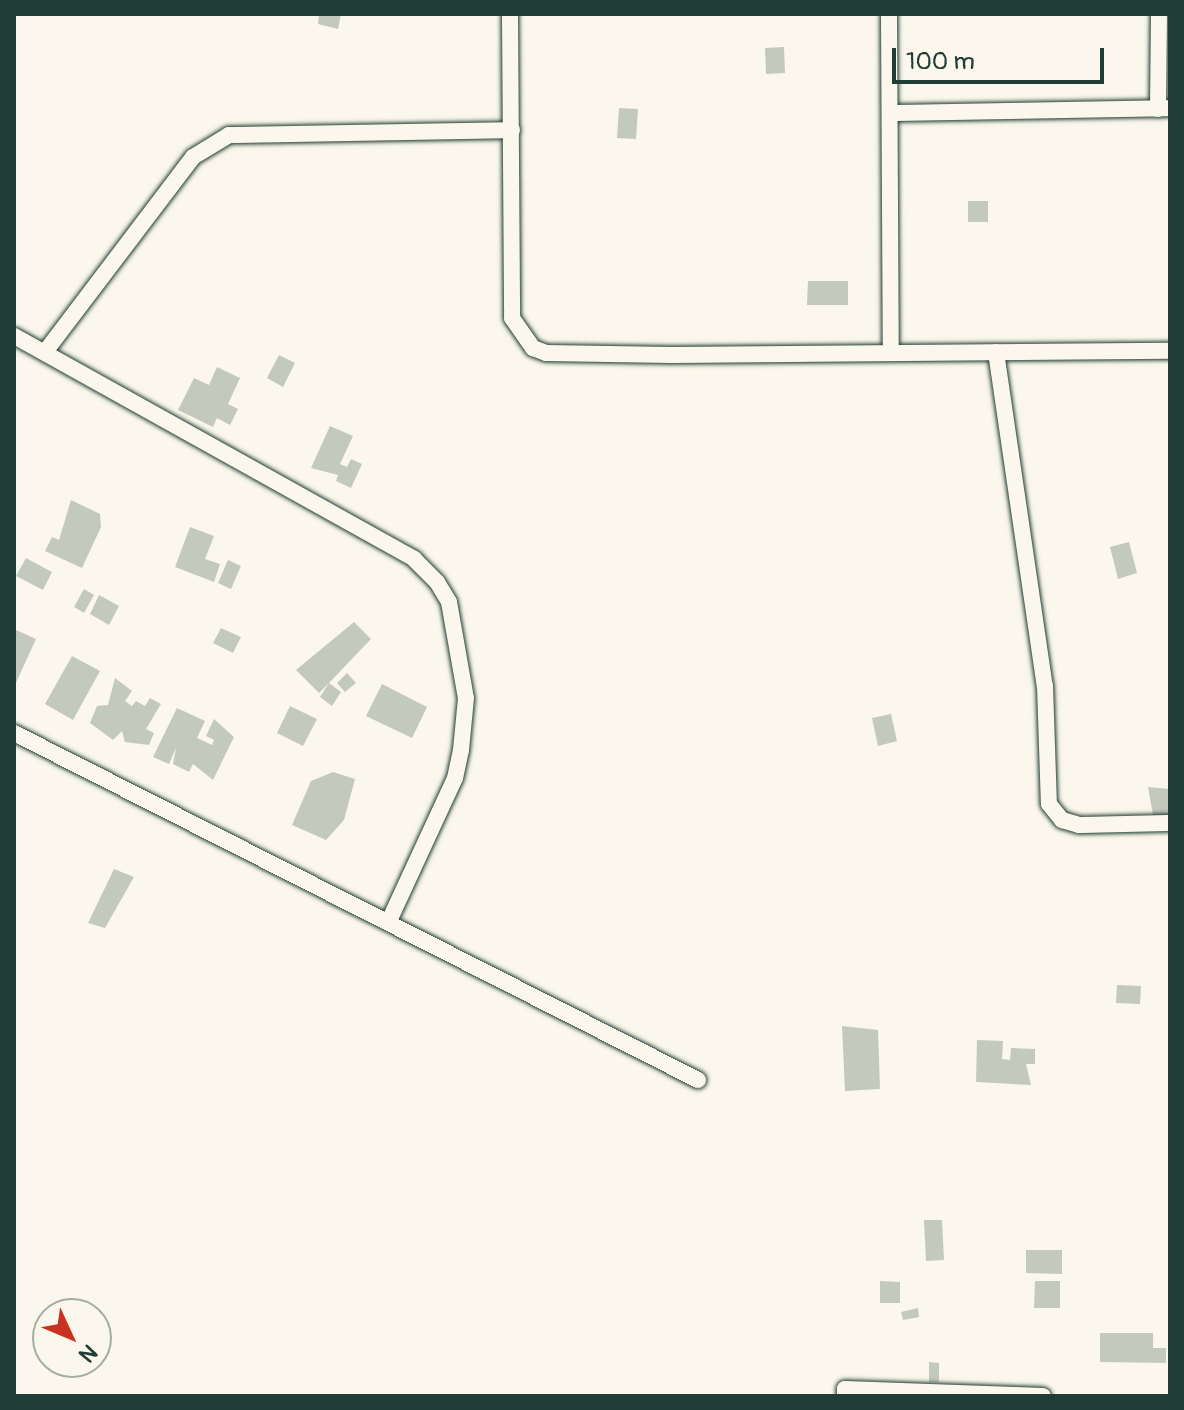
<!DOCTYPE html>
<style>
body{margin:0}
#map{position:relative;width:1184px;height:1410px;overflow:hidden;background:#fbf7ec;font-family:Pangolin,sans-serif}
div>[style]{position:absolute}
.building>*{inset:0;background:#c4c9be}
.roads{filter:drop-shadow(0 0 2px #1f3d34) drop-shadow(0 0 2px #1f3d34)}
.minor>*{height:16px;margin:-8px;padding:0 8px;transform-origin:8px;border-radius:8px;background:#fbf7ec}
span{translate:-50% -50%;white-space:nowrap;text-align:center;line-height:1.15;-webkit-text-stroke:7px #fbf7ec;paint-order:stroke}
.frame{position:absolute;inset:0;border:16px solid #1f3d34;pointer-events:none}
.north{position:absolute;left:32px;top:1298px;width:80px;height:80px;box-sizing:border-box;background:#fbf7ec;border:2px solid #a3ada2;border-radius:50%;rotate:134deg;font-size:22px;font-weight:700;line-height:32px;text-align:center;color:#1f3d34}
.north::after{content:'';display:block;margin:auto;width:28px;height:36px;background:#c8321e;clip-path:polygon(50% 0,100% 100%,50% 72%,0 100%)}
.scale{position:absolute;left:892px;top:48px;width:212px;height:36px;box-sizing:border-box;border:4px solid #1f3d34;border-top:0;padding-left:10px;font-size:24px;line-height:28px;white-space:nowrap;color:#1f3d34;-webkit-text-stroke:6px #fbf7ec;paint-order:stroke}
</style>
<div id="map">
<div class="building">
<div style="clip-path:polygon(319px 14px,341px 14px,338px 29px,318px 24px)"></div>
<div style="clip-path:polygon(784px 47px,785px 73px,766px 74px,765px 48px)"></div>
<div style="clip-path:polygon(619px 108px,638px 109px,636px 139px,617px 138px)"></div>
<div style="clip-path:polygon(968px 201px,988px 201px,988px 222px,968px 222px)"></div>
<div style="clip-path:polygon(808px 281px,848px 281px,848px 305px,807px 305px)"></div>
<div style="clip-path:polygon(279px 355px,295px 363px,283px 387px,267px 378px)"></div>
<div style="clip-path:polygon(217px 367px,240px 378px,228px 404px,238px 409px,230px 425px,217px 418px,213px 427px,178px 410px,194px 378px,209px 385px)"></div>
<div style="clip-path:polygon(330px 426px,353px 436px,340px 464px,347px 467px,351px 459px,362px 464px,351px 488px,336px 481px,338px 475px,311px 468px)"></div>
<div style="clip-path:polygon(71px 500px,100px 514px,101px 527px,82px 568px,45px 551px,52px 537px,59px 540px)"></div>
<div style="clip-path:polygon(190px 527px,214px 536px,205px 559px,220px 564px,214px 582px,175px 567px)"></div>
<div style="clip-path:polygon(1129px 542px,1137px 573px,1118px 579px,1110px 547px)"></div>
<div style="clip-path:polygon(26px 558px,52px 572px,43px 590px,16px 576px)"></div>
<div style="clip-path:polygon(228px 560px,241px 566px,231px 589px,218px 583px)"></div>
<div style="clip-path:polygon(84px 589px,94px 595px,84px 613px,74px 607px)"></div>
<div style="clip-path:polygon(99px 595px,119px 606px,109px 625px,90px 614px)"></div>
<div style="clip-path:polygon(354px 622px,371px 639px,329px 683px,341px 692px,332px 706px,320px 697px,329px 683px,319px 693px,296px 670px)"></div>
<div style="clip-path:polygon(221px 628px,241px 637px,233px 653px,213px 643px)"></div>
<div style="clip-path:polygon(14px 629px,36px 639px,14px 687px)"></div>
<div style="clip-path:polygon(72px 656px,100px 671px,73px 720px,45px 704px)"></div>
<div style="clip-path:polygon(347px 673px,356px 683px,345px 692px,337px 683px)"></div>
<div style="clip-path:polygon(115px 678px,132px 691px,125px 701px,132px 706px,136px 701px,145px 706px,150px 698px,161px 704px,146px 729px,154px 733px,149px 745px,125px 742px,122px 731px,113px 740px,90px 723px,97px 706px,108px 705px)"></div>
<div style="clip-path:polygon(382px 684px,427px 707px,412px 738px,366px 716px)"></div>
<div style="clip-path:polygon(290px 706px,317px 719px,303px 746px,277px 733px)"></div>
<div style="clip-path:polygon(177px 708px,205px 721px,197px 738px,212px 745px,214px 740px,206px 736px,214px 719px,234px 737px,213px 780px,193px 764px,189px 772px,173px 764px,176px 748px,169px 764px,153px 757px)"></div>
<div style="clip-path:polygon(891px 714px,897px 741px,878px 746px,872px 718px)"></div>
<div style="clip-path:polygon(333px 772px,355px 779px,344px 820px,326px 840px,292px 825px,311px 781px)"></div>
<div style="clip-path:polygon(1148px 787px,1169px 789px,1168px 816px,1153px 815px)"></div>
<div style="clip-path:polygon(114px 869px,134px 877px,105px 928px,88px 923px)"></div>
<div style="clip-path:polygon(1117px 985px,1141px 986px,1140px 1004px,1116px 1003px)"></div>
<div style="clip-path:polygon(842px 1026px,878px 1030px,880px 1089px,845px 1091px)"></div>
<div style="clip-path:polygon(977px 1040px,1003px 1041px,1002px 1059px,1010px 1060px,1011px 1048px,1035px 1049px,1035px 1064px,1026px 1064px,1031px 1085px,976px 1082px)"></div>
<div style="clip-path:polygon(924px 1220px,942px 1220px,944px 1260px,926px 1261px)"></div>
<div style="clip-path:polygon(1026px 1250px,1062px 1250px,1062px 1274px,1026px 1273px)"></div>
<div style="clip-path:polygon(880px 1281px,900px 1282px,900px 1303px,880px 1303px)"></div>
<div style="clip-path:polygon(1035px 1281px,1060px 1281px,1060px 1308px,1034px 1308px)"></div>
<div style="clip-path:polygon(918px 1308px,919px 1317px,903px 1320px,901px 1312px)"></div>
<div style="clip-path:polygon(1100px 1333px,1153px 1333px,1153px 1348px,1166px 1348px,1166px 1363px,1100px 1362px)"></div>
<div style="clip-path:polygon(929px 1362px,939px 1363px,939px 1382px,929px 1382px)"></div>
</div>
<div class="roads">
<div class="minor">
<div style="left:510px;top:14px;width:304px;rotate:89.6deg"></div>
<div style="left:512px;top:318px;width:37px;rotate:55deg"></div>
<div style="left:533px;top:348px;width:14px;rotate:21deg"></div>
<div style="left:546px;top:353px;width:126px;rotate:0.9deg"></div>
<div style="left:672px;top:355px;width:498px;rotate:-0.5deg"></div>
<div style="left:889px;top:14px;width:339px;rotate:89.7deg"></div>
<div style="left:1158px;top:109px;width:95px;rotate:-89.4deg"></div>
<div style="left:890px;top:113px;width:280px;rotate:-1deg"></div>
<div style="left:14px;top:336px;width:458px;rotate:29.1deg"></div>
<div style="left:414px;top:559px;width:33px;rotate:45deg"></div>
<div style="left:437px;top:582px;width:23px;rotate:59deg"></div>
<div style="left:449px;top:602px;width:97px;rotate:80deg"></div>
<div style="left:466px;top:698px;width:52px;rotate:95.5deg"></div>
<div style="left:461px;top:750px;width:29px;rotate:102deg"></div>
<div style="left:455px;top:778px;width:157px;rotate:114.8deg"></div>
<div style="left:45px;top:352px;width:245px;rotate:-52.8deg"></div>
<div style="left:193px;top:157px;width:42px;rotate:-31.4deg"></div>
<div style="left:229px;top:135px;width:283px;rotate:-1deg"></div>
<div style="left:996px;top:352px;width:338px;rotate:81.7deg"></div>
<div style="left:1045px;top:686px;width:118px;rotate:88.1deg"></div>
<div style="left:1049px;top:804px;width:21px;rotate:51deg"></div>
<div style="left:1062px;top:820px;width:18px;rotate:16deg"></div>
<div style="left:1079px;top:825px;width:91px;rotate:-1.3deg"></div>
<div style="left:14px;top:733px;width:767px;rotate:26.9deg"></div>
<div style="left:845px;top:1396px;width:7px;rotate:-90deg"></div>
<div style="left:845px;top:1389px;width:198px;rotate:2deg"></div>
</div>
</div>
<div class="frame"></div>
<div class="north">N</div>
<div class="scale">100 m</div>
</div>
